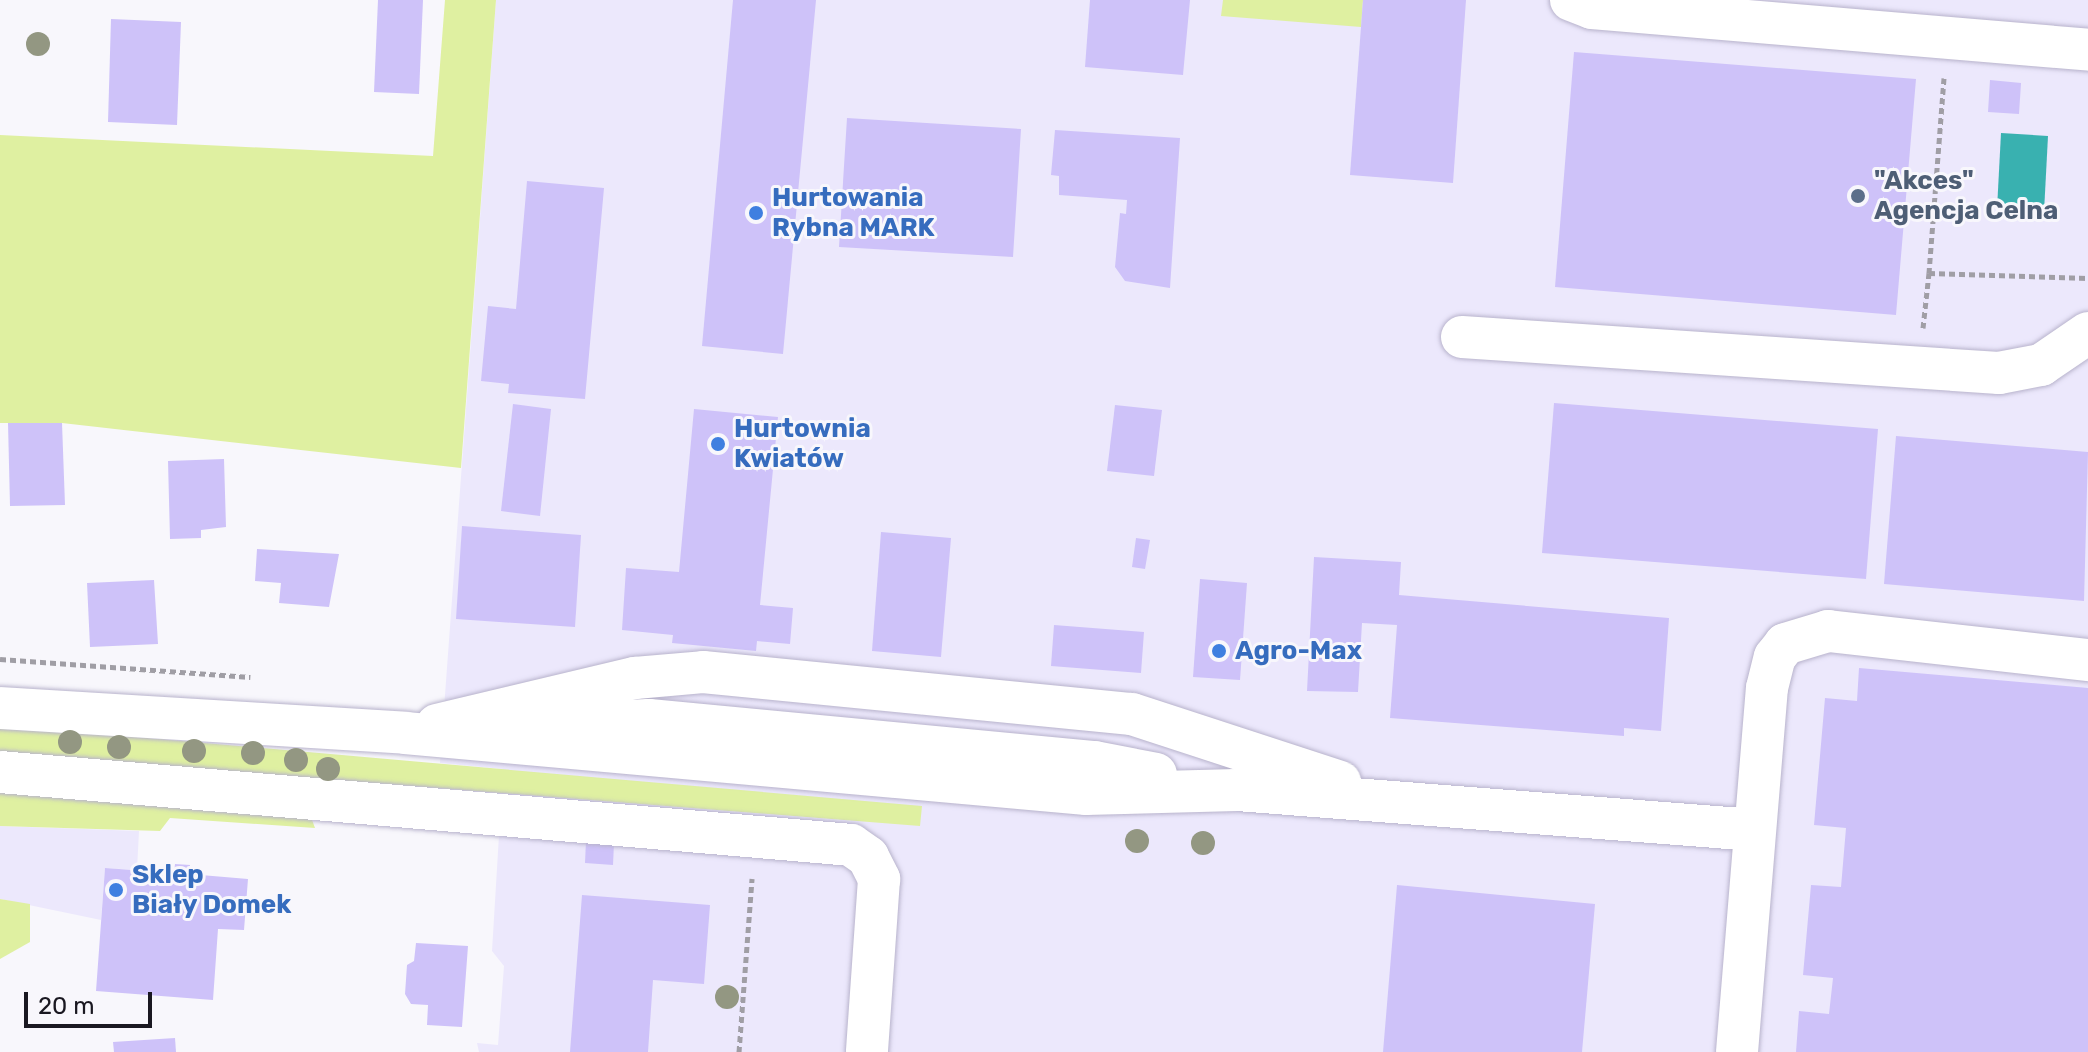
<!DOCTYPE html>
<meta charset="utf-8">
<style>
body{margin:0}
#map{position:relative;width:2088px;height:1052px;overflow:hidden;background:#f8f7fc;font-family:Rubik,sans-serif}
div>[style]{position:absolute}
.built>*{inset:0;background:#ece8fc}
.green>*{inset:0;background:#dff0a1}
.water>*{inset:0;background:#39b1b0}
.building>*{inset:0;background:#cec2f9}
.path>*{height:5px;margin-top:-2.5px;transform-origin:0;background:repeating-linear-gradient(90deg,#a09ea5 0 6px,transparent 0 10px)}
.roads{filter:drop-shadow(0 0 2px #b8b3cc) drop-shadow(0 0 2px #b8b3cc)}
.minor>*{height:42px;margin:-21px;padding:0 21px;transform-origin:21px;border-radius:21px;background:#fff}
.trees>*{width:24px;height:24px;margin:-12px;border-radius:50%;background:#939782}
.dots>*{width:22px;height:22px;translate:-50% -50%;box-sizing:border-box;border:4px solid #f8f7fc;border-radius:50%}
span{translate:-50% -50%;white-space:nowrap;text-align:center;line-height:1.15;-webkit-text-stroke:6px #f8f7fc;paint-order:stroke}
.service-label{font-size:26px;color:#4e5e75;font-weight:700}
.left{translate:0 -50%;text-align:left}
.shop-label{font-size:26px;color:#366cbe;font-weight:700}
.scale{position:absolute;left:24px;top:992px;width:128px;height:36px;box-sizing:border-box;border:4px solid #1a1821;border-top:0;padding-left:10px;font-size:24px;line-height:28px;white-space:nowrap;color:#1a1821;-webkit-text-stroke:6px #f8f7fc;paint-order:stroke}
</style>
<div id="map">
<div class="built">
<div style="clip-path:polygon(496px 0,2088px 0,2088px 1052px,479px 1052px,477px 1043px,498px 1045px,504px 966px,492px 951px,503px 769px,440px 763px)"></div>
<div style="clip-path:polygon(0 826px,139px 831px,137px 870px,105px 868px,101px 920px,0 899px)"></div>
</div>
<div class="green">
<div style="clip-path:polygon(445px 0,496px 0,461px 468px,62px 423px,0 423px,0 135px,433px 156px)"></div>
<div style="clip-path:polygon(1223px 0,1363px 0,1361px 27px,1221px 16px)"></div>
<div style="clip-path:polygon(0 725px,922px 806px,920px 826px,5px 754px,0 754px)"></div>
<div style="clip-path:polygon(0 792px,311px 817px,315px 828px,170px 818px,160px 831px,0 826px)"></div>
<div style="clip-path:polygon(0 899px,30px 904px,30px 942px,0 959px)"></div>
</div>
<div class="water">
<div style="clip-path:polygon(2001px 133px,2048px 136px,2044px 212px,1997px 209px)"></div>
</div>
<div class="building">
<div style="clip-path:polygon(378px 0,423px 0,419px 94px,374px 92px)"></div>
<div style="clip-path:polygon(733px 0,816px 0,783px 354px,702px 346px)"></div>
<div style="clip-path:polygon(1090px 0,1190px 0,1183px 75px,1085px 67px)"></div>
<div style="clip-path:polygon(1363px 0,1466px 0,1453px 183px,1350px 175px)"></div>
<div style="clip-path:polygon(111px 19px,181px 22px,177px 125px,108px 122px)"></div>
<div style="clip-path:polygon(1574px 52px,1916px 79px,1896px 315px,1555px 287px)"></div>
<div style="clip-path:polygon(1990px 80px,2021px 83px,2019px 114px,1988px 112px)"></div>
<div style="clip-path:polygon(847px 118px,1021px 129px,1013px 257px,839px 247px)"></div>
<div style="clip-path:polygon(1055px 130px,1180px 138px,1170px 288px,1125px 281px,1115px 267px,1120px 213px,1126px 214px,1127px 200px,1059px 195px,1059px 176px,1051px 175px)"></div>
<div style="clip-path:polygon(527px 181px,604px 188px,585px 399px,508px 393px,509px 384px,481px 381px,488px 306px,516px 309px)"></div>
<div style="clip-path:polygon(1554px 403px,1878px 429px,1866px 579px,1542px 553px)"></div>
<div style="clip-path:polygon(513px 404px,551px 409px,540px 516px,501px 511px)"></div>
<div style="clip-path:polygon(1115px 405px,1162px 410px,1154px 476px,1107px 471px)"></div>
<div style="clip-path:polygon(694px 409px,778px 417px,760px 605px,793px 608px,790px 644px,757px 641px,756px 651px,672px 643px,673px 635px,622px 630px,626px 568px,679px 572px)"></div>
<div style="clip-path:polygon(8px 423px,62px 423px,65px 505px,10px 506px)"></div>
<div style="clip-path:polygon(1896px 436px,2088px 452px,2084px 601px,1884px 584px)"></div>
<div style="clip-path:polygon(224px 459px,226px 527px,201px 530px,201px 538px,170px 539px,168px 461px)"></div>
<div style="clip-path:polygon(462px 526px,581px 535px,575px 627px,456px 619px)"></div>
<div style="clip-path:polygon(881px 532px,951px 538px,941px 657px,872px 651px)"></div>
<div style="clip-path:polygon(1136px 538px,1150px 540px,1145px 569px,1132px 567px)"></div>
<div style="clip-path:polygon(257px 549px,339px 554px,329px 607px,279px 603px,281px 583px,255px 581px)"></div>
<div style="clip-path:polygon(1314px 557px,1401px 562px,1399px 595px,1669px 618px,1661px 731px,1624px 728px,1624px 736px,1390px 718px,1397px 625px,1362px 623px,1358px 692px,1307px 691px)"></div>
<div style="clip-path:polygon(1200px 579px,1247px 583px,1240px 680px,1193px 677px)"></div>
<div style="clip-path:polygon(154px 580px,158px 644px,90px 647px,87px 583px)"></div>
<div style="clip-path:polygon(1054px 625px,1144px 632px,1141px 673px,1051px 666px)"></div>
<div style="clip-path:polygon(1859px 668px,2088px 688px,2088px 1052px,1796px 1052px,1799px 1011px,1829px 1014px,1833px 978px,1803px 975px,1811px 885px,1841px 887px,1846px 828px,1814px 825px,1825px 698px,1857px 701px)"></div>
<div style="clip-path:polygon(586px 841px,614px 843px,613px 865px,585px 863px)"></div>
<div style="clip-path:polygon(175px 864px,190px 865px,189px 874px,248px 879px,244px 930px,218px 929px,213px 1000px,96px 991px,105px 868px,174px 873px)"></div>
<div style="clip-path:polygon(1397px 885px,1595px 904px,1582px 1052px,1383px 1052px)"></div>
<div style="clip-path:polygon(582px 895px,710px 905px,704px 984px,653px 980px,648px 1052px,570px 1052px)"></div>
<div style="clip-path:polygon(416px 943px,468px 946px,462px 1027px,427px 1025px,428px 1005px,411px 1004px,405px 994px,407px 965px,414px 961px)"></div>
<div style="clip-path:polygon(175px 1038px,176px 1052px,114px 1052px,113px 1042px)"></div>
</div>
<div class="path">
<div style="left:1944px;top:78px;width:196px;rotate:94.4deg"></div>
<div style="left:1929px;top:273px;width:159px;rotate:1.8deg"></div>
<div style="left:1923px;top:328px;width:55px;rotate:-83.8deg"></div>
<div style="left:0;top:659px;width:251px;rotate:4.1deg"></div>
<div style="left:739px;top:1052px;width:174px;rotate:-85.7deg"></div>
</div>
<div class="roads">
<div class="minor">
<div style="left:1571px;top:0;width:22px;rotate:21deg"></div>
<div style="left:1592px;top:8px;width:498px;rotate:4.8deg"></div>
<div style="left:1462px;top:337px;width:538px;rotate:3.84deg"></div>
<div style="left:1999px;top:373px;width:43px;rotate:-10.8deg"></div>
<div style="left:2041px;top:365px;width:57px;rotate:-34.2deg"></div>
<div style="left:0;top:708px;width:406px;rotate:3.5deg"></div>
<div style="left:405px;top:733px;width:684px;rotate:5.12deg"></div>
<div style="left:1086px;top:794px;width:151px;rotate:-1.5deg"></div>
<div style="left:1237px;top:790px;width:519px;rotate:4.42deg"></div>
<div style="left:437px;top:725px;width:204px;rotate:-13.4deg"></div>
<div style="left:635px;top:678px;width:68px;rotate:-5deg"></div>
<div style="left:703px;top:672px;width:431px;rotate:5.6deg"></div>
<div style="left:1132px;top:714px;width:219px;rotate:18.1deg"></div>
<div style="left:542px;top:725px;width:107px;rotate:-2.7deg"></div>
<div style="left:649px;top:720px;width:448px;rotate:5.4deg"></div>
<div style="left:1095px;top:762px;width:62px;rotate:11.1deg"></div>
<div style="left:0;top:772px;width:854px;rotate:4.9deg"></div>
<div style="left:851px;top:845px;width:21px;rotate:35deg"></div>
<div style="left:868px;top:857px;width:25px;rotate:63deg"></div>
<div style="left:879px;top:879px;width:173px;rotate:94deg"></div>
<div style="left:1737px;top:1052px;width:365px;rotate:-85.3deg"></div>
<div style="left:1767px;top:688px;width:32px;rotate:-76deg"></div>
<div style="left:1775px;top:657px;width:16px;rotate:-52deg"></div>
<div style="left:1785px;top:644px;width:45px;rotate:-16.8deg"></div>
<div style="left:1828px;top:631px;width:262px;rotate:6.4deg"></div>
</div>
</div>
<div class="trees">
<div style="left:38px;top:44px"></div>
<div style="left:70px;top:742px"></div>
<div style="left:119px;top:747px"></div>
<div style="left:194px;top:751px"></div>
<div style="left:253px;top:753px"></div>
<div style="left:296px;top:760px"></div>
<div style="left:328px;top:769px"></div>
<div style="left:1137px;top:841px"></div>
<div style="left:1203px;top:843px"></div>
<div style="left:727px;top:997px"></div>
</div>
<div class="dots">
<div style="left:1858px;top:196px;background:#5c6f8a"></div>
<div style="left:756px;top:213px;background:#3f7fe0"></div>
<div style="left:718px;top:444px;background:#3f7fe0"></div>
<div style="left:1219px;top:651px;background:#3f7fe0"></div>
<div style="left:116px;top:890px;background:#3f7fe0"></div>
</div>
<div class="service-label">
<span class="left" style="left:1874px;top:196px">"Akces"<br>Agencja Celna</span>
</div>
<div class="shop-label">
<span class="left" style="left:772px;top:213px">Hurtowania<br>Rybna MARK</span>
<span class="left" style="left:734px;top:444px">Hurtownia<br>Kwiatów</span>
<span class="left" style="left:1235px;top:651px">Agro-Max</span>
<span class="left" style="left:132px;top:890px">Sklep<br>Biały Domek</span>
</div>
<div class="scale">20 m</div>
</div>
